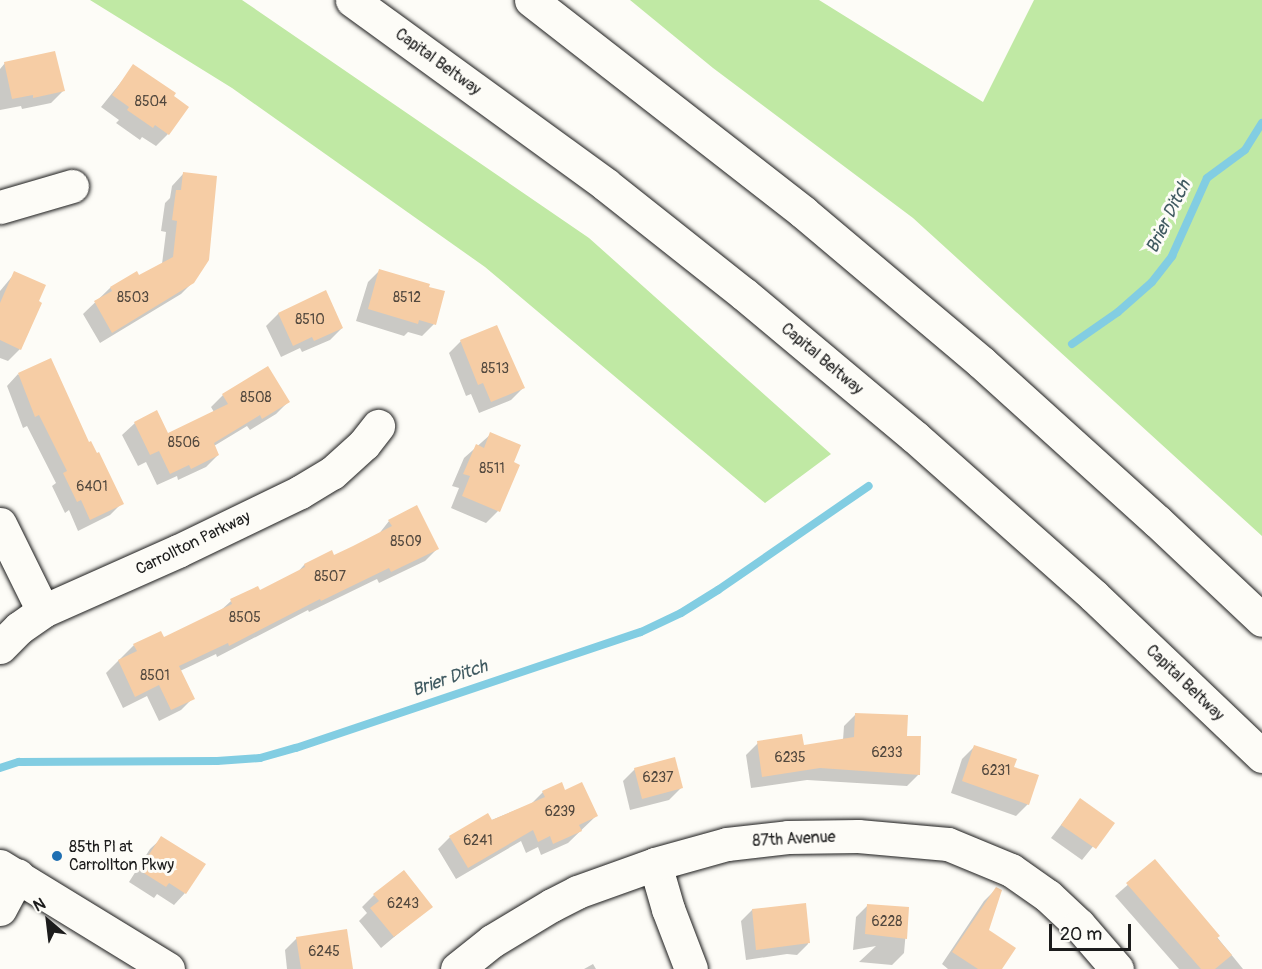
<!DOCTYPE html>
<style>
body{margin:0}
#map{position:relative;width:1262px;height:969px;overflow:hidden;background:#fdfcf7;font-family:Pangolin,sans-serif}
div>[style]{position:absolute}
.green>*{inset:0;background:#c0e9a4}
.shadow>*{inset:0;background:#0003}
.stream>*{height:8px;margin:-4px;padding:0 4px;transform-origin:4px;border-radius:4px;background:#82cde2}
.building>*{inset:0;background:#f6cda5}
.roads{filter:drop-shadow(0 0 2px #1c1c1c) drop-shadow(0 0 2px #1c1c1c)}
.minor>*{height:33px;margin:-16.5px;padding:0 16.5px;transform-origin:16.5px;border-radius:16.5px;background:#fdfcf7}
.highway>*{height:33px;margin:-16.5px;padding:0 16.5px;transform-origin:16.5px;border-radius:16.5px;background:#fdfcf7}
.dots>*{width:16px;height:16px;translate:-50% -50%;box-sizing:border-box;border:3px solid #fdfcf7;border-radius:50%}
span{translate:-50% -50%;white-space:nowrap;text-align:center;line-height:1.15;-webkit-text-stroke:6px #fdfcf7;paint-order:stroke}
.number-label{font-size:14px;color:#52483e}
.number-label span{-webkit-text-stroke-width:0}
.street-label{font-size:16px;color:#1c1c1c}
.poi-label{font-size:16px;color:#1c1c1c}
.left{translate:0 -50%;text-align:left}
.water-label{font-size:18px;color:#405a61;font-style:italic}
.north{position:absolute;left:18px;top:891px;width:60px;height:60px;-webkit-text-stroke:4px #fdfcf7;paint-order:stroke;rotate:332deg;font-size:16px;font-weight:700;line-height:24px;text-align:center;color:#1c1c1c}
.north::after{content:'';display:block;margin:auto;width:21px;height:27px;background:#1c1c1c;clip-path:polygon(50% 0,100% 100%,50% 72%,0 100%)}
.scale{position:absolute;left:1049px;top:924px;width:82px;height:27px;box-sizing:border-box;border:3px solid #1c1c1c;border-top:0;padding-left:8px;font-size:18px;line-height:21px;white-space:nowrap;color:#1c1c1c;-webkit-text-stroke:4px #fdfcf7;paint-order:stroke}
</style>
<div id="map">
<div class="green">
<div style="clip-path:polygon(90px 0,242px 0,589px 238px,831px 454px,765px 503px,485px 267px,232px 88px)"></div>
<div style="clip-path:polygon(630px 0,819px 0,983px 102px,1034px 0,1262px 0,1262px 536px,913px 218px,713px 68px)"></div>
</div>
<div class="shadow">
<div style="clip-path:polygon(5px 63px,63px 91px,51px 103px,22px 109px,21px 106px,0 110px,0 69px)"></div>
<div style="clip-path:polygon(134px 66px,168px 134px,156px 146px,142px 137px,140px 140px,116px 123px,119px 120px,101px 107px)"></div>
<div style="clip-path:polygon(183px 174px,193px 282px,181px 294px,100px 343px,83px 314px,110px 288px,139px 277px,162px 264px,166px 232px,161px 231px,165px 203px,170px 198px,172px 186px)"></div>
<div style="clip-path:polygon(380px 270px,434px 324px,422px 336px,408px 332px,404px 336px,356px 321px,368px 282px)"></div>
<div style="clip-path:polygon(15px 273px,20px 349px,8px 361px,0 358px,0 291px)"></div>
<div style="clip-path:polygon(325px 292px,342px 328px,330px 340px,302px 352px,300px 348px,281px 357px,266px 326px,278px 314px)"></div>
<div style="clip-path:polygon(461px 341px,523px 388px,511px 400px,479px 413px,471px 394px,466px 396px,449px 353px)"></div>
<div style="clip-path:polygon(18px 374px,88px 444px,122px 503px,110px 515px,78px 531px,69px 510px,65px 513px,52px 486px,56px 483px,27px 426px,23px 428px,7px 386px)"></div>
<div style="clip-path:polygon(223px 395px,288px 402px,276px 414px,250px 430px,247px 426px,214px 446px,218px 455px,206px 467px,178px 480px,177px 476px,157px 485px,146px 462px,138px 466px,122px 435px,135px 423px,167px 435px,214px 412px,211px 407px)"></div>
<div style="clip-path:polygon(491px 434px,498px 511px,486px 523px,451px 508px,459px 488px,452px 486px,464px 458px)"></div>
<div style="clip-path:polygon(389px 521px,437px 549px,425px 561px,379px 583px,377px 579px,309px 612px,308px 610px,217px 657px,216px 654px,180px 671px,193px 698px,181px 710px,159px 721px,147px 696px,123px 708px,106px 673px,134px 645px,163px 639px,220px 611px,231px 601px,257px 588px,259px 592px,296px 574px,304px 565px,334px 557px,378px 535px)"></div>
<div style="clip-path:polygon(856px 714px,906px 738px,919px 774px,907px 786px,807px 780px,751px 788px,746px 755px,758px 743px,802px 747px,843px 740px,844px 726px)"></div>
<div style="clip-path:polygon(974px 747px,1028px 804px,1016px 816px,951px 793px,962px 759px)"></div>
<div style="clip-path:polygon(635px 769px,681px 788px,669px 800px,630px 810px,623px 781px)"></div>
<div style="clip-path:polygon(543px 792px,596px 816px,568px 843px,541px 855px,538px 847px,526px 853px,521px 841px,456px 879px,438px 849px,450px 837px,531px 804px)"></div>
<div style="clip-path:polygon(1080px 800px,1112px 823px,1082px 860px,1051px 838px)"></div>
<div style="clip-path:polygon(162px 838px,185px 893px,174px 905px,157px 894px,154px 898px,129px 882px,150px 849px)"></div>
<div style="clip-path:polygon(1155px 861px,1243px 969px,1179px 969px,1115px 896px)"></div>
<div style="clip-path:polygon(996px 889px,987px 931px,1000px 969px,948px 969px,942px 964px,984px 901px)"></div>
<div style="clip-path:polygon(374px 895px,431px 906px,381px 948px,359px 921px,367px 913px,362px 907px)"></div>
<div style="clip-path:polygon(804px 904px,808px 944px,797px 955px,787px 954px,746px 960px,741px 921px,752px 910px)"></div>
<div style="clip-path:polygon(868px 905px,908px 908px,904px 953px,892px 965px,859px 962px,876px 946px,853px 950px,856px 917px)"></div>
<div style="clip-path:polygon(297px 938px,349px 969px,287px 969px,285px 950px)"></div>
<div style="clip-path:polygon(593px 964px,596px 969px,584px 969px)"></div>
</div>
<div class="stream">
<div style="left:1072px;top:344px;width:56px;rotate:-34.8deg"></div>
<div style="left:1118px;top:312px;width:45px;rotate:-41.4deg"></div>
<div style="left:1152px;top:282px;width:33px;rotate:-52deg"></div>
<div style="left:1172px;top:256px;width:85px;rotate:-65.8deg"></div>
<div style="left:1207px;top:178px;width:47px;rotate:-36.4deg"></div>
<div style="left:1245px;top:150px;width:32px;rotate:-58deg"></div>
<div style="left:0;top:768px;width:20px;rotate:-18deg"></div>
<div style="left:19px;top:762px;width:198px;rotate:-0.3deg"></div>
<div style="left:217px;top:761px;width:43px;rotate:-4deg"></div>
<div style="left:260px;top:758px;width:37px;rotate:-16deg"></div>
<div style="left:296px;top:748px;width:364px;rotate:-18.6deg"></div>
<div style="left:641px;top:632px;width:44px;rotate:-25.4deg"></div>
<div style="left:681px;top:613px;width:44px;rotate:-31.9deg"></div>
<div style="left:718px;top:590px;width:183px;rotate:-34.6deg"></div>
</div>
<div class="building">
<div style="clip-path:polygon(55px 51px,65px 91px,33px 98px,33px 95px,12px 99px,4px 62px)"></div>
<div style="clip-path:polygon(133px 64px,176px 93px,174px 96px,189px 107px,169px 135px,155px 125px,153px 128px,127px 110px,129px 107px,112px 95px)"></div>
<div style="clip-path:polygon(183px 172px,217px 176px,209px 260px,194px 283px,112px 333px,94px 301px,112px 291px,110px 287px,137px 271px,139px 275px,173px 257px,177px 221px,172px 220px,176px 190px,181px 190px)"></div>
<div style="clip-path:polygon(379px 269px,430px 284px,429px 287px,445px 291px,436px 325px,419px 320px,418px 324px,368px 309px)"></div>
<div style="clip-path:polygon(14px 271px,46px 285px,39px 301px,42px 303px,21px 350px,0 340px,0 303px)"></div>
<div style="clip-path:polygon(326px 290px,343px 328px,314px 341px,312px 337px,293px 346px,278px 313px)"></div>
<div style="clip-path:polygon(497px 325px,525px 388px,491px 402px,483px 383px,478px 385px,460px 340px)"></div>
<div style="clip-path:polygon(51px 358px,89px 442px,91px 441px,97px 453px,99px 452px,124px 504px,90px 520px,81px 500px,77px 502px,63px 473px,67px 471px,39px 415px,35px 417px,18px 373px)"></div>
<div style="clip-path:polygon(268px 366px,290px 402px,262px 419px,260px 415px,214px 443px,219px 455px,191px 469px,189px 465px,170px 474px,159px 451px,150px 455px,134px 422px,157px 410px,168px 433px,228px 404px,222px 394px)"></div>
<div style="clip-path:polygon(490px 432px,521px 445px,514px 462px,520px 465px,500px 512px,462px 496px,470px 476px,463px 474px,476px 444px,484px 448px)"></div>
<div style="clip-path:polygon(417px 505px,439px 549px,391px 572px,389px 568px,321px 601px,320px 599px,229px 646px,228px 643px,179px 666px,195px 699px,171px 710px,159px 685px,135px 697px,118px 660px,137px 651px,133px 644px,161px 631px,164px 637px,232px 604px,230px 599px,258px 586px,260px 590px,305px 567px,304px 564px,332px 550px,334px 555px,353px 546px,392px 526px,388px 520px)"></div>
<div style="clip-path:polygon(855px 713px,908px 715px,907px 736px,921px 736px,920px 775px,820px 768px,762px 777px,757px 741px,802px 734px,804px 745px,854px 737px)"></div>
<div style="clip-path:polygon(974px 745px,1017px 759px,1014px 767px,1039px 775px,1029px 805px,962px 781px)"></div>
<div style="clip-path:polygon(675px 757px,683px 788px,642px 799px,634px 768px)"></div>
<div style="clip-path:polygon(562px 782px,565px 790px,582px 782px,598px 816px,579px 825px,582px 831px,553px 844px,550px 836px,538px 842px,533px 830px,468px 868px,449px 836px,488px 813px,492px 820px,545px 797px,542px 791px)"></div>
<div style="clip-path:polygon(1080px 798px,1115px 823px,1096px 849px,1061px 825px)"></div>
<div style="clip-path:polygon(161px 836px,206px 864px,186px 894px,169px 883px,166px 887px,139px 870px)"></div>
<div style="clip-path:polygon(1155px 859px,1220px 936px,1217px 938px,1232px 955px,1215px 969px,1201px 969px,1126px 883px)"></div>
<div style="clip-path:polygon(404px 870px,433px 907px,394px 937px,370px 908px,379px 901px,373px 894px)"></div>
<div style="clip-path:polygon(996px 887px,1002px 890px,989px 930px,1016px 948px,1002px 969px,978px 969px,952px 952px)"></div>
<div style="clip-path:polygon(806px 903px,810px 943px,756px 950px,752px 909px)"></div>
<div style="clip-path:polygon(867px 904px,909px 907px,907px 939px,865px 934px)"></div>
<div style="clip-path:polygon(347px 929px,353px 969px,301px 969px,296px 937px)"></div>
</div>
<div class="roads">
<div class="minor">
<div style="left:0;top:207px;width:75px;rotate:-16.3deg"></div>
<div style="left:0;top:524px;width:97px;rotate:63.7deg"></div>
<div style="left:0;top:647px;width:27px;rotate:-45deg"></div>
<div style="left:19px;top:628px;width:29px;rotate:-35deg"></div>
<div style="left:43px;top:611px;width:148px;rotate:-24deg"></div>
<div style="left:178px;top:551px;width:136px;rotate:-25.8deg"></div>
<div style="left:300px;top:492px;width:37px;rotate:-31deg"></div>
<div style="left:332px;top:473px;width:43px;rotate:-42.2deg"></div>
<div style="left:364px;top:444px;width:23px;rotate:-52deg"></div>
<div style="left:655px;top:864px;width:47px;rotate:73.9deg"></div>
<div style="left:668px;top:909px;width:64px;rotate:69deg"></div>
<div style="left:0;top:866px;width:197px;rotate:31.5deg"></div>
<div style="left:0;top:909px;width:38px;rotate:-62deg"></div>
<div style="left:457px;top:969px;width:45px;rotate:-38.7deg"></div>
<div style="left:492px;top:941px;width:70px;rotate:-31deg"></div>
<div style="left:552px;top:905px;width:28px;rotate:-27deg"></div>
<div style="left:577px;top:892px;width:83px;rotate:-19.7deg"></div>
<div style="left:655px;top:864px;width:75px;rotate:-15.5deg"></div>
<div style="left:727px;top:844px;width:61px;rotate:-6.5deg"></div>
<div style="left:788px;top:837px;width:70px;rotate:-0.8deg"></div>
<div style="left:858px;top:836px;width:90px;rotate:5.1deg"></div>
<div style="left:948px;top:844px;width:68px;rotate:22.4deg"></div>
<div style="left:1011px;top:870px;width:45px;rotate:35.1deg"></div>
<div style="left:1048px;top:896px;width:42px;rotate:43.1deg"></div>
<div style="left:1079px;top:925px;width:58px;rotate:49.2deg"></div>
</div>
<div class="highway">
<div style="left:352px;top:0;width:313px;rotate:36deg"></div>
<div style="left:605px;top:184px;width:177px;rotate:38.4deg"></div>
<div style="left:744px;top:294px;width:223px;rotate:39.9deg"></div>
<div style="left:915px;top:437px;width:239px;rotate:41.6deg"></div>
<div style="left:1094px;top:596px;width:232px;rotate:43.6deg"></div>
<div style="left:531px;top:0;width:345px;rotate:37.9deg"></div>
<div style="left:803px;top:212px;width:233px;rotate:40.1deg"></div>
<div style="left:981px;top:362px;width:237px;rotate:42.1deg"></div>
<div style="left:1157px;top:521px;width:144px;rotate:43.3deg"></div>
</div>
</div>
<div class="dots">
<div style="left:57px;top:856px;background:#1f6fb2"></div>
</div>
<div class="number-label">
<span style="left:151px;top:102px">8504</span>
<span style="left:133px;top:298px">8503</span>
<span style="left:407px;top:298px">8512</span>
<span style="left:310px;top:320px">8510</span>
<span style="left:495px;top:369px">8513</span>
<span style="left:256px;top:398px">8508</span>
<span style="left:184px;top:443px">8506</span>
<span style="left:492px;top:469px">8511</span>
<span style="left:92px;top:487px">6401</span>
<span style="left:406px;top:542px">8509</span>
<span style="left:330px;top:577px">8507</span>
<span style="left:245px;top:618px">8505</span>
<span style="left:155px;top:676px">8501</span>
<span style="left:887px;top:753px">6233</span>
<span style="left:790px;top:758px">6235</span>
<span style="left:996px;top:771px">6231</span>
<span style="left:658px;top:778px">6237</span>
<span style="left:560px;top:812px">6239</span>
<span style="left:478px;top:841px">6241</span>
<span style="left:403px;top:904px">6243</span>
<span style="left:887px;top:922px">6228</span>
<span style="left:324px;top:952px">6245</span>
</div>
<div class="street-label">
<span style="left:438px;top:62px;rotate:36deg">Capital Beltway</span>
<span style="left:822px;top:359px;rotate:40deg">Capital Beltway</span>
<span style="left:193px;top:543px;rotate:-26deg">Carrollton Parkway</span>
<span style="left:1185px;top:683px;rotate:44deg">Capital Beltway</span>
<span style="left:794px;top:839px;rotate:-3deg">87th Avenue</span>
</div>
<div class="poi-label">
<span class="left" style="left:69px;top:856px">85th Pl at<br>Carrollton Pkwy</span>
</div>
<div class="water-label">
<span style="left:1169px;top:217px;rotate:-64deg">Brier Ditch</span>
<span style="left:450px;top:679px;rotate:-19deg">Brier Ditch</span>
</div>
<div class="north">N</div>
<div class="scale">20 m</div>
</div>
